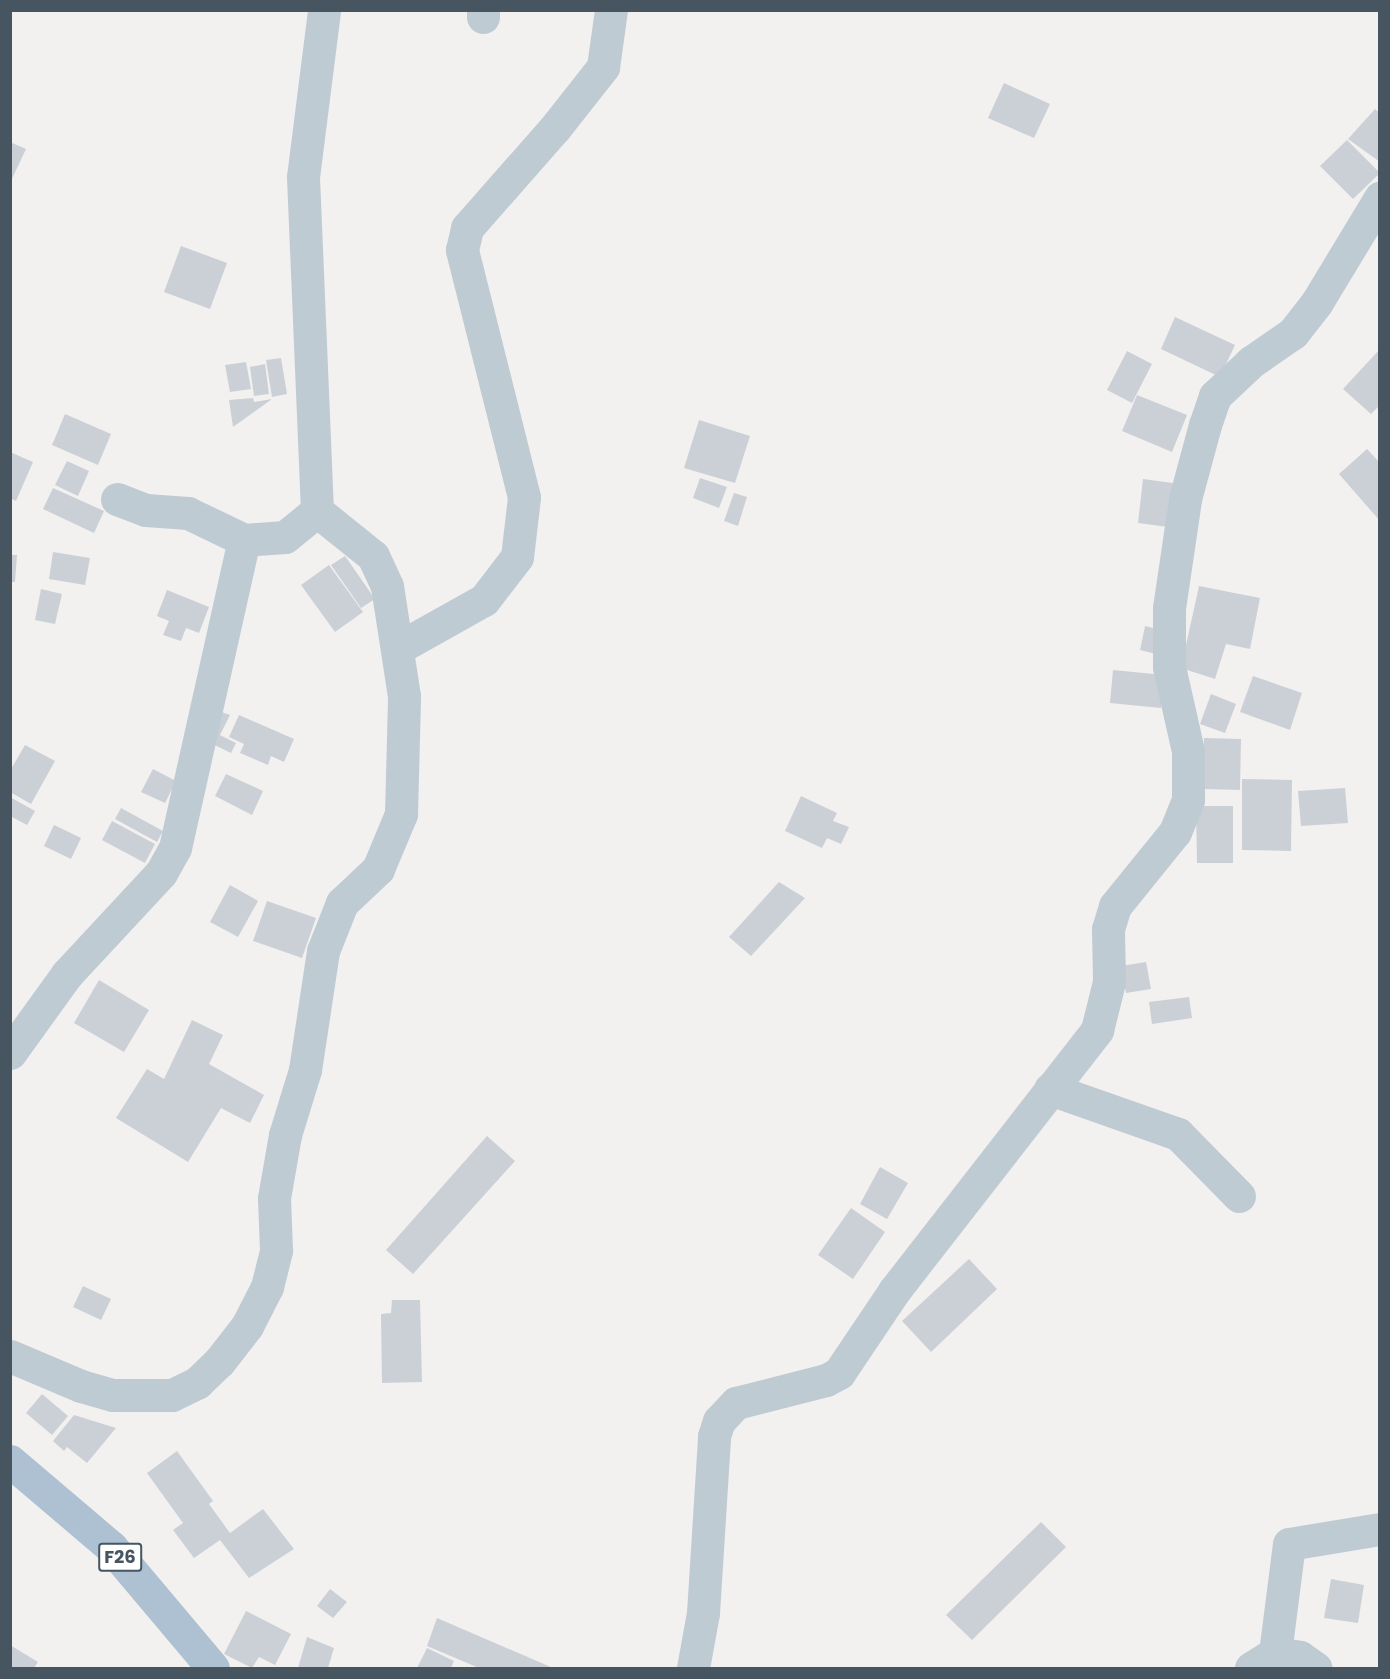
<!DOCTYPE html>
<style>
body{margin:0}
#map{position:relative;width:1390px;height:1679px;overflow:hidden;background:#f3f0f0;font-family:Poppins,sans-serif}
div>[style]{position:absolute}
.building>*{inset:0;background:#cbd0d6}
.minor>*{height:33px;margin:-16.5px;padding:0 16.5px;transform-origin:16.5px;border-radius:16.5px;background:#bfcbd3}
.major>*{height:33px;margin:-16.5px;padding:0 16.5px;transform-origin:16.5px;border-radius:16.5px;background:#adc1d2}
span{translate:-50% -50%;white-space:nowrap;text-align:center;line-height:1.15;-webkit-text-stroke:6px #fff;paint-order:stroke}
.shield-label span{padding:2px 4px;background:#fff;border:2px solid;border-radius:4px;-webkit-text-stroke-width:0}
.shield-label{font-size:18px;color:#465560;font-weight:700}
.frame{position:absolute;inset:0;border:12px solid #465560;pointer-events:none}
</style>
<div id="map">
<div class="building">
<div style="clip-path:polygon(1004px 83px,1050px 104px,1034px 138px,988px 118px)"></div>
<div style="clip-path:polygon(1375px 109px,1380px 113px,1380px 162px,1348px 139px)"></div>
<div style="clip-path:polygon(1347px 140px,1380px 173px,1353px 199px,1320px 166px)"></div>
<div style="clip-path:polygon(10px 142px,26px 149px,10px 183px)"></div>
<div style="clip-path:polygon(181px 246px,227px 263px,210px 309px,164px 292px)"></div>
<div style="clip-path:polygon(1175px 317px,1235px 345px,1220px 377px,1161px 349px)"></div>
<div style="clip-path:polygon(1380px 349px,1380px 405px,1371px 414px,1343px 389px)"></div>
<div style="clip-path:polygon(1127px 351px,1152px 364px,1132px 403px,1107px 390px)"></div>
<div style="clip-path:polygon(281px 358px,287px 394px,272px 397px,266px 360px)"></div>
<div style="clip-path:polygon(246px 362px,251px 389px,230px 392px,225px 365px)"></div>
<div style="clip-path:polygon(265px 364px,269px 394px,254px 396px,250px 367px)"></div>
<div style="clip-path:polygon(1137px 395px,1187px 415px,1172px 452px,1122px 431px)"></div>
<div style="clip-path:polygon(253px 398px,254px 402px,272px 399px,233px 427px,229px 400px)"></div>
<div style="clip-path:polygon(65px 414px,111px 434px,98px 465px,52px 445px)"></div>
<div style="clip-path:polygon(699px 420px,750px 436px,735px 483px,684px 468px)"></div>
<div style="clip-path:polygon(1367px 449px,1380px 463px,1380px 521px,1339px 474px)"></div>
<div style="clip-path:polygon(10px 452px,33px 462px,16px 501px,10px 498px)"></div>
<div style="clip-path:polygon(67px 461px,89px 471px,78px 496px,55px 485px)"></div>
<div style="clip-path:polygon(700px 478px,727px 487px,719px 508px,693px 498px)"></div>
<div style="clip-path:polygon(1143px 479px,1173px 483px,1168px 527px,1138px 523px)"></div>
<div style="clip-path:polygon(53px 488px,104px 511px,94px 533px,43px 509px)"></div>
<div style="clip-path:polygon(734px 493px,747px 497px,738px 526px,724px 521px)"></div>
<div style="clip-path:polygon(53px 552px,90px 558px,85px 585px,49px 579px)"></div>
<div style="clip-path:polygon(10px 555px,17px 555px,15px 582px,10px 582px)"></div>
<div style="clip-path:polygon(345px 556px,375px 599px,361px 608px,331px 565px)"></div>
<div style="clip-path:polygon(329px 565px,363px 612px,335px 632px,301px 585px)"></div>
<div style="clip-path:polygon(1199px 586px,1260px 598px,1250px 649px,1226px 644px,1215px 679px,1181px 668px)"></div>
<div style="clip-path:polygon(41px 589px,62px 594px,55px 624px,35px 620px)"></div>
<div style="clip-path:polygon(167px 590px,209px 607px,199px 633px,186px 628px,181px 641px,163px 635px,169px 621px,157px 616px)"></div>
<div style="clip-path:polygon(1145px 626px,1165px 631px,1160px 655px,1140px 650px)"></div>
<div style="clip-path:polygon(1113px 670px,1164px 675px,1161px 708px,1110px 703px)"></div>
<div style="clip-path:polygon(1253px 676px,1302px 693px,1290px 730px,1240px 712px)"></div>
<div style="clip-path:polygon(1211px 694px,1236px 704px,1225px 733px,1200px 724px)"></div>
<div style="clip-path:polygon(219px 711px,230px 715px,220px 735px,236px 743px,231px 753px,204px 740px)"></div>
<div style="clip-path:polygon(239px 715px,294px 739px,284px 762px,271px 756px,268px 765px,240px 753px,244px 744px,229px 737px)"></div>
<div style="clip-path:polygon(1204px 738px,1241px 739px,1240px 790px,1203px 789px)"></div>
<div style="clip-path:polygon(25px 745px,55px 761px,31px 804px,10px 792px,10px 771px)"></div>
<div style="clip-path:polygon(153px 769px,176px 781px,165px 803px,141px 792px)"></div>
<div style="clip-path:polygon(226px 774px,263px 791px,252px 815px,215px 796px)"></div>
<div style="clip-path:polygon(1242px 779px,1292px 780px,1291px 851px,1242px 850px)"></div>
<div style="clip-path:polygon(1345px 788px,1348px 823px,1301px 826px,1298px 791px)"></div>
<div style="clip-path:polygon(801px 796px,837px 813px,833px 821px,849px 827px,841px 844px,827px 838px,822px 848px,785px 831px)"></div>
<div style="clip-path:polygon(10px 797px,35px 811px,27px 825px,10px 816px)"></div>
<div style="clip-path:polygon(1196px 806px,1233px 806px,1233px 863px,1197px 863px)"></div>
<div style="clip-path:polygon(121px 808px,163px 831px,157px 842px,115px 819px)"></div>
<div style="clip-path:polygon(112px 821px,155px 844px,145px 863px,102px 840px)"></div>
<div style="clip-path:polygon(54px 825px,81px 838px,71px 859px,44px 846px)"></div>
<div style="clip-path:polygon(779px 882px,805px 898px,751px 956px,729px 937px)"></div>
<div style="clip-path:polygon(230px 885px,258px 901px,238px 937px,210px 922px)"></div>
<div style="clip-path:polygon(267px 901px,316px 918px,302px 958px,253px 941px)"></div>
<div style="clip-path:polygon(1146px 962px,1151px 989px,1126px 993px,1121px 966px)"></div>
<div style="clip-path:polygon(99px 980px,149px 1010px,124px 1052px,74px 1023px)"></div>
<div style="clip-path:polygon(1189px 997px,1192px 1018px,1152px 1024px,1149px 1002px)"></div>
<div style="clip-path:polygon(192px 1020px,223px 1035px,209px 1064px,264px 1095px,250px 1123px,221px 1108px,188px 1162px,116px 1118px,147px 1069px,164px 1079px)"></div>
<div style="clip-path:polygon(487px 1136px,515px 1161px,413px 1274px,386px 1250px)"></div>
<div style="clip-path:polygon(880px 1167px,908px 1183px,887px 1219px,860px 1204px)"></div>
<div style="clip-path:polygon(851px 1208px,885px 1232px,853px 1279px,818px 1255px)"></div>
<div style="clip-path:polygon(969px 1259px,997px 1289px,931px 1352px,902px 1321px)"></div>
<div style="clip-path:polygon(83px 1286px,111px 1299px,101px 1320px,73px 1307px)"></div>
<div style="clip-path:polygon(392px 1300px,420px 1300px,422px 1382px,382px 1383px,381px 1314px,391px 1313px)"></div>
<div style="clip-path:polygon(42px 1394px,68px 1416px,52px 1435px,26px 1413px)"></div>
<div style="clip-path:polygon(74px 1415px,116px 1428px,87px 1463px,67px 1447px,64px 1451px,53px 1441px)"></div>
<div style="clip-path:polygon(177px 1451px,213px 1501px,209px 1504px,230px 1533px,263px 1509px,294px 1549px,249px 1578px,220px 1540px,194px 1558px,173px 1530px,183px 1523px,147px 1473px)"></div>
<div style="clip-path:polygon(1041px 1522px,1066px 1547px,972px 1640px,946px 1615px)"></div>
<div style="clip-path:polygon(1331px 1579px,1364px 1585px,1358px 1623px,1324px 1618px)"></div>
<div style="clip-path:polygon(330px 1589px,347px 1602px,333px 1618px,317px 1606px)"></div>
<div style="clip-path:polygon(246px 1611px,291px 1634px,275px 1665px,259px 1657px,252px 1668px,224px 1654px)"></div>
<div style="clip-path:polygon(437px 1618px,553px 1668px,479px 1668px,427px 1646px)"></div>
<div style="clip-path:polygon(307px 1637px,334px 1648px,328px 1668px,298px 1668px)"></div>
<div style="clip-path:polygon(10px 1645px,38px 1662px,34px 1668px,10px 1668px)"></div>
<div style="clip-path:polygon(427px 1648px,454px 1661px,451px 1668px,417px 1668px)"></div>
</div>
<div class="minor">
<div style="left:483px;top:17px;width:7px;rotate:-90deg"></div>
<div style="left:117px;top:499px;width:31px;rotate:21deg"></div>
<div style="left:146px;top:510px;width:42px;rotate:4.1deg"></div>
<div style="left:188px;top:513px;width:62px;rotate:25.7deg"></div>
<div style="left:398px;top:648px;width:98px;rotate:-29.2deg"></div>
<div style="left:484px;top:600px;width:54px;rotate:-52.5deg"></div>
<div style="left:517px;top:557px;width:60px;rotate:-83.3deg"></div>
<div style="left:524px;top:497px;width:255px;rotate:-104.1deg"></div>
<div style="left:462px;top:250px;width:23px;rotate:-77deg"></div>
<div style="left:467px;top:228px;width:133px;rotate:-48.7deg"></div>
<div style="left:555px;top:128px;width:78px;rotate:-51.8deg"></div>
<div style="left:603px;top:67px;width:58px;rotate:-82deg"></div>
<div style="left:10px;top:1053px;width:97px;rotate:-54.2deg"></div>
<div style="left:67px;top:974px;width:138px;rotate:-47.1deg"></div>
<div style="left:161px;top:873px;width:29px;rotate:-61deg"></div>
<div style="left:175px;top:848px;width:316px;rotate:-77.4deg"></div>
<div style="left:244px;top:540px;width:41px;rotate:-4.2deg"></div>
<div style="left:285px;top:537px;width:41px;rotate:-39.1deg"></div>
<div style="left:317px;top:511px;width:334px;rotate:-92.4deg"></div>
<div style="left:303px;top:177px;width:168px;rotate:-82.8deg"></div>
<div style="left:1050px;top:1089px;width:136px;rotate:19.4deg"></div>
<div style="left:1178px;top:1134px;width:87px;rotate:45.5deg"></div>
<div style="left:10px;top:1356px;width:77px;rotate:22.9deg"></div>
<div style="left:81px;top:1386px;width:33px;rotate:16deg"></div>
<div style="left:113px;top:1395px;width:59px"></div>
<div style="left:172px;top:1395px;width:28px;rotate:-26deg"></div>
<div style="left:197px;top:1383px;width:30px;rotate:-44deg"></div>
<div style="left:219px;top:1362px;width:46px;rotate:-52.1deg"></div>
<div style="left:247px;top:1326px;width:44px;rotate:-62.9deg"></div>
<div style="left:267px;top:1287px;width:38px;rotate:-76deg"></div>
<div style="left:276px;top:1250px;width:52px;rotate:-92.2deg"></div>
<div style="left:274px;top:1198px;width:64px;rotate:-80.1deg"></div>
<div style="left:285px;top:1135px;width:68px;rotate:-72.9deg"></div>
<div style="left:305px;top:1070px;width:120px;rotate:-81.4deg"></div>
<div style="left:323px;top:951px;width:52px;rotate:-68.4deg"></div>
<div style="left:342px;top:903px;width:50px;rotate:-43.4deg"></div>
<div style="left:378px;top:869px;width:60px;rotate:-67.3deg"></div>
<div style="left:401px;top:814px;width:118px;rotate:-88.5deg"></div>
<div style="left:404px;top:696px;width:111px;rotate:-98.8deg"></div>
<div style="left:387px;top:586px;width:33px;rotate:-115deg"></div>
<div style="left:373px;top:556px;width:72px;rotate:-141.2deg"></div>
<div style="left:1275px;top:1653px;width:110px;rotate:-82.7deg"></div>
<div style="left:1289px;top:1544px;width:92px;rotate:-9.4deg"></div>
<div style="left:693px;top:1668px;width:56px;rotate:-79.7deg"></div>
<div style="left:703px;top:1613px;width:177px;rotate:-86.4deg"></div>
<div style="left:714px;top:1436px;width:16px;rotate:-72deg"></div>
<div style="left:719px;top:1421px;width:25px;rotate:-47deg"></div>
<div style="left:736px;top:1403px;width:93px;rotate:-14.3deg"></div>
<div style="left:826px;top:1380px;width:15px;rotate:-28deg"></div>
<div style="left:839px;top:1373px;width:99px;rotate:-56.1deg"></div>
<div style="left:894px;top:1291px;width:331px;rotate:-52.1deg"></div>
<div style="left:1097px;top:1030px;width:49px;rotate:-76deg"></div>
<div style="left:1109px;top:982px;width:53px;rotate:-91.1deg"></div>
<div style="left:1108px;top:929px;width:24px;rotate:-73deg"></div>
<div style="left:1115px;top:906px;width:95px;rotate:-51deg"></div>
<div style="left:1175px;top:832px;width:35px;rotate:-68deg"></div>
<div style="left:1188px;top:800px;width:49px;rotate:-90deg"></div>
<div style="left:1188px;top:751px;width:86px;rotate:-102.7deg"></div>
<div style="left:1169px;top:667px;width:59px;rotate:-90deg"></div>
<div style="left:1169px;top:608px;width:110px;rotate:-81.6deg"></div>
<div style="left:1185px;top:499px;width:77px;rotate:-74.9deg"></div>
<div style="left:1205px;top:425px;width:31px;rotate:-71deg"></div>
<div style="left:1215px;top:396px;width:50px;rotate:-43.4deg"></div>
<div style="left:1251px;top:362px;width:51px;rotate:-34.6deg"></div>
<div style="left:1293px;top:333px;width:39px;rotate:-52deg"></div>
<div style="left:1317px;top:302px;width:122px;rotate:-58.8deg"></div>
<div style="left:1251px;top:1668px;width:28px;rotate:-32deg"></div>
<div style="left:1275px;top:1653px;width:25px;rotate:9deg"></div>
<div style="left:1300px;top:1657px;width:19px;rotate:35deg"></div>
</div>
<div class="major">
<div style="left:10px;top:1461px;width:133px;rotate:40.4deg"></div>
<div style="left:111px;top:1547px;width:158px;rotate:49.9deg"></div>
</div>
<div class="shield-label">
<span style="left:120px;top:1557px">F26</span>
</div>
<div class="frame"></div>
</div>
